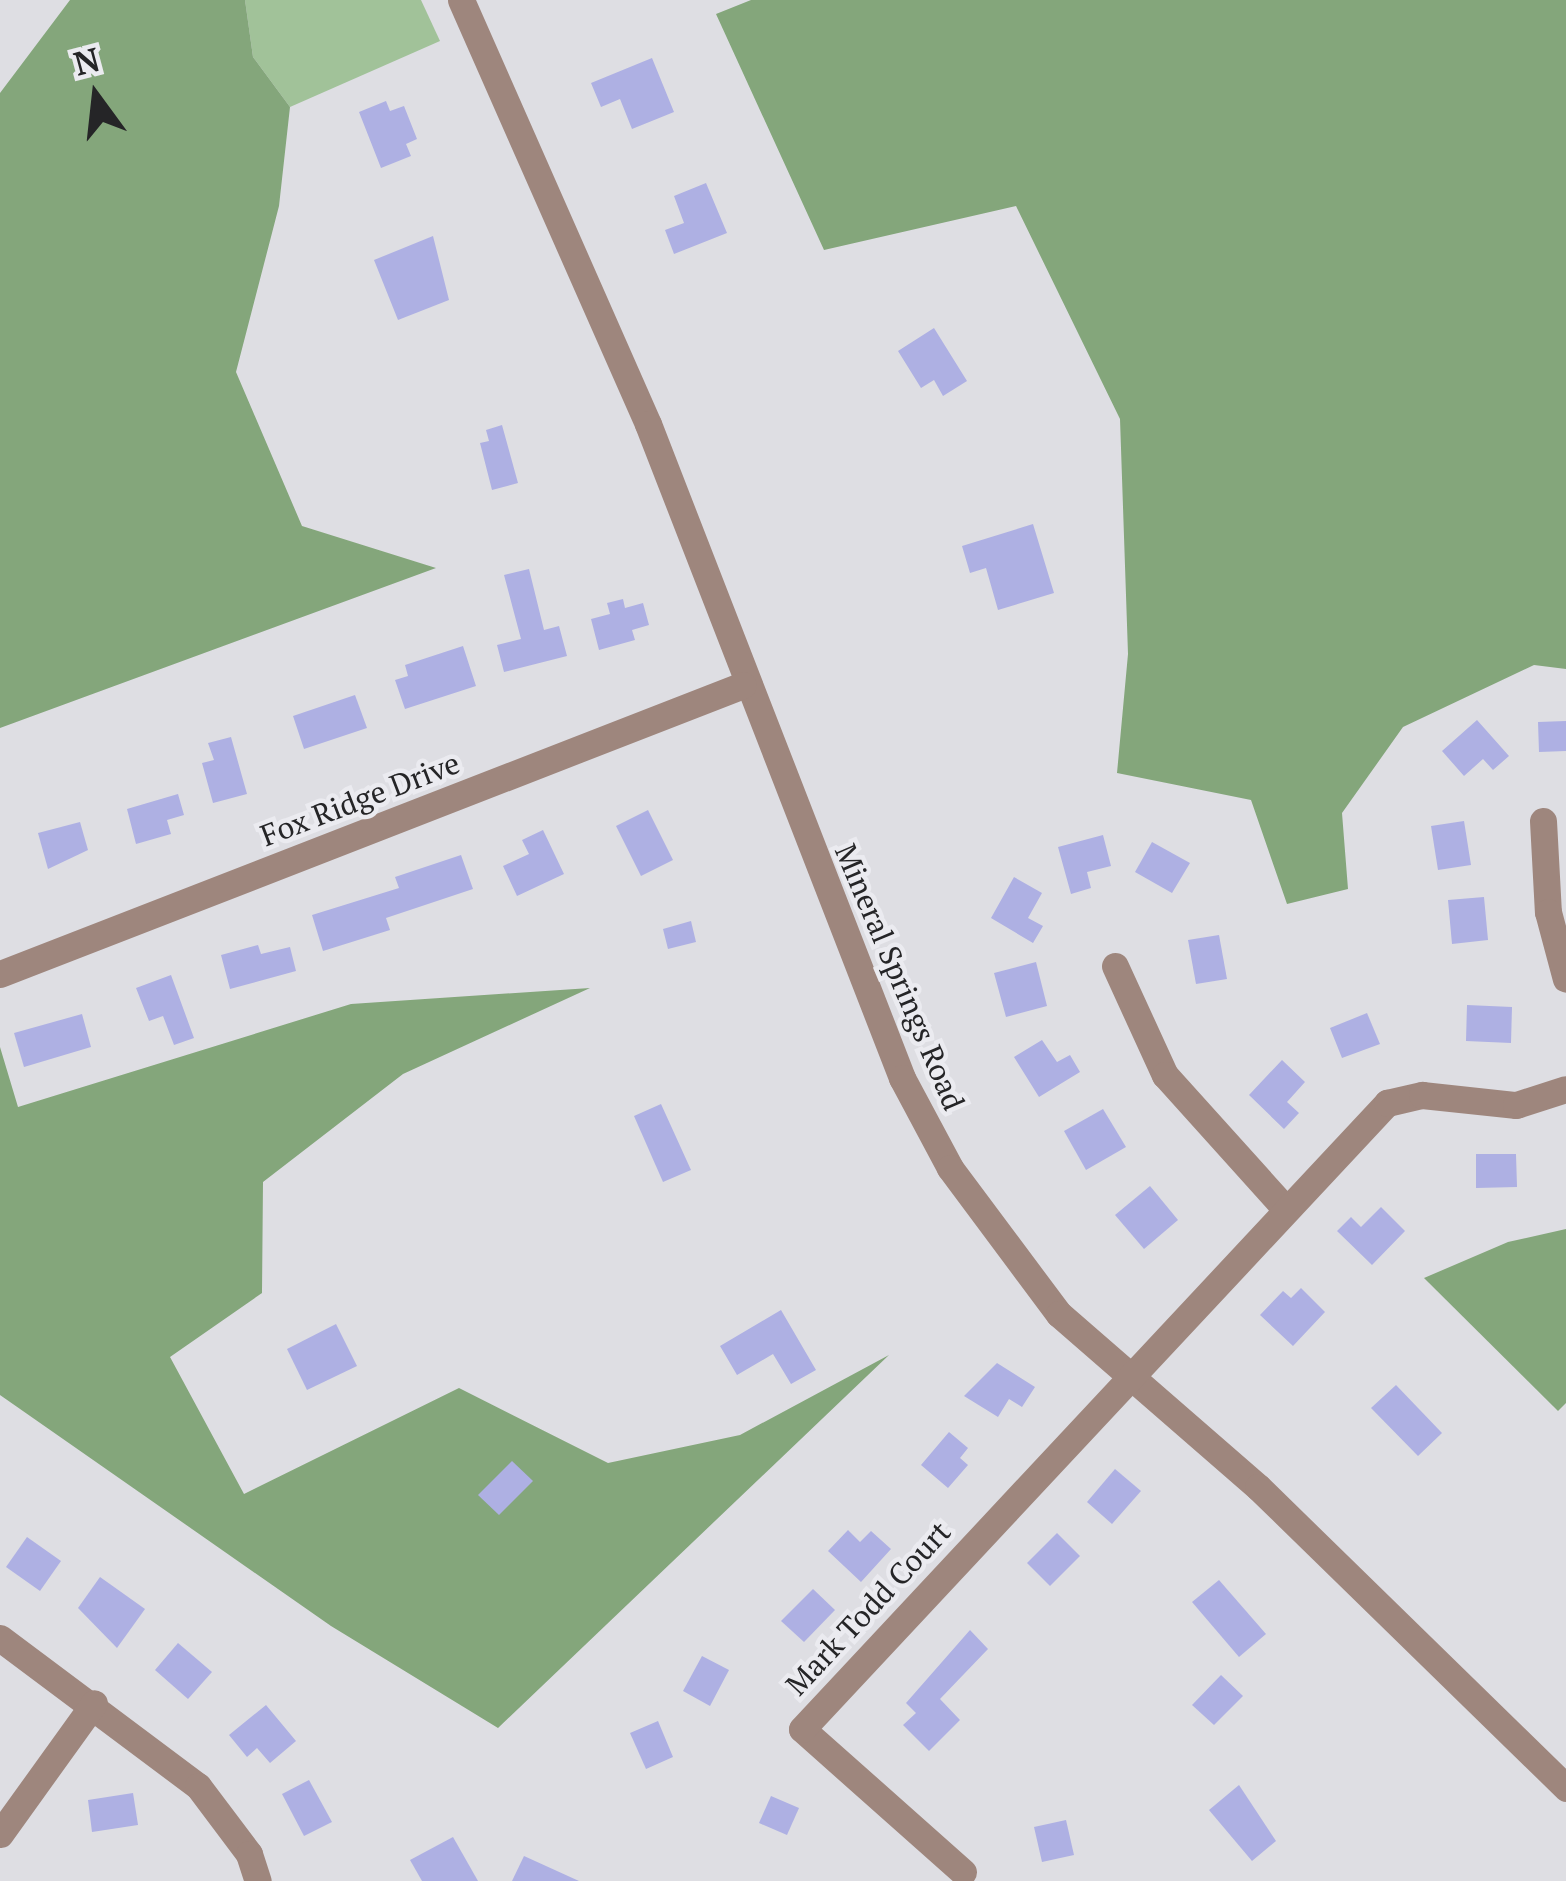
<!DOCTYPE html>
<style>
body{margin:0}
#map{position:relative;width:1566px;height:1881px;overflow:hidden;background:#dedee3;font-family:"PT Serif",serif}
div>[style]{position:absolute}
.green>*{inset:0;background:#a1c299}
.forest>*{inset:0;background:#84a67b}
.building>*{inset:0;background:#aeb0e3}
.minor>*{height:27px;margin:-13.5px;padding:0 13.5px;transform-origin:13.5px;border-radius:13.5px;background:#9e867d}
span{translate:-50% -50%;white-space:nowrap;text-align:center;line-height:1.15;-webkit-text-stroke:9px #ebebf0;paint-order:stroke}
.street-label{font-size:30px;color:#252527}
.north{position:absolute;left:36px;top:36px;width:120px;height:120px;-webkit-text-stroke:9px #ebebf0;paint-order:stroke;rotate:345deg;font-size:33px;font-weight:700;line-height:48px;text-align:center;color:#252527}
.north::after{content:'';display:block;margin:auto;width:42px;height:54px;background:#252527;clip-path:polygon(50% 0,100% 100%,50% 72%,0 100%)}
</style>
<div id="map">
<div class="green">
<div style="clip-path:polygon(245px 0,421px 0,440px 41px,290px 107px,253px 57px)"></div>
</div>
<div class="forest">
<div style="clip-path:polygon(70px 0,245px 0,253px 57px,290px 107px,279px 206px,236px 372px,302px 526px,436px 568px,0 728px,0 93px)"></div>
<div style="clip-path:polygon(751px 0,1566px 0,1566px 669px,1534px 665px,1403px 727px,1342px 813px,1348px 889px,1287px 904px,1251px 800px,1117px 773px,1128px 654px,1120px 419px,1016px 206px,824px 250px,716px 14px)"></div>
<div style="clip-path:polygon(590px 988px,403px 1074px,263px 1182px,262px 1293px,170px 1357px,244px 1494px,459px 1388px,608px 1463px,740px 1435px,889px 1355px,498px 1728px,331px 1626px,0 1395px,0 1047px,18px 1107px,351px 1004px)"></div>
<div style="clip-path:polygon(1566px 1229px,1566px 1403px,1558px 1411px,1424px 1278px,1508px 1242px)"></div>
</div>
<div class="building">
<div style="clip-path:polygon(652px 58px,674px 112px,632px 129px,620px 99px,601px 107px,591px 83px)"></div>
<div style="clip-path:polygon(386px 101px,390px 111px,404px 106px,417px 139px,406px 144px,411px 156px,381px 168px,359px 112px)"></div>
<div style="clip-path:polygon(706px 183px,727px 233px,674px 254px,665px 230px,684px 223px,674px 196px)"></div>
<div style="clip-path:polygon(433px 236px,449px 300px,398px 320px,374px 260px)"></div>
<div style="clip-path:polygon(934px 328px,967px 381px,943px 396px,934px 380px,921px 388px,898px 351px)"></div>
<div style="clip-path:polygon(502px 425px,518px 483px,492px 490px,480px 443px,489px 441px,486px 430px)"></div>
<div style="clip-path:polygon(1033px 524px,1054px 593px,998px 610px,986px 568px,970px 573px,962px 546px)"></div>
<div style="clip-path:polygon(529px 569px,544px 630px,559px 626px,567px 656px,504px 672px,497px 645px,521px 639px,504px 575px)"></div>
<div style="clip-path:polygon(623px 599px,625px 608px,643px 603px,649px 625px,632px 630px,635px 640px,599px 650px,591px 619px,610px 614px,607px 603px)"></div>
<div style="clip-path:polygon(463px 646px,476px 686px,405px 709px,395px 680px,408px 676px,405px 665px)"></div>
<div style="clip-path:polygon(355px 695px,367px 728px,304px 749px,293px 716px)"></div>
<div style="clip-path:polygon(1477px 720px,1509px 756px,1493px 770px,1483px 759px,1464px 776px,1442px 751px)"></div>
<div style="clip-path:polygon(1566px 721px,1566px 751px,1539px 752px,1538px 722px)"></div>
<div style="clip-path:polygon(231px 737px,247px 794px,213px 803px,202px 763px,214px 760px,208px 743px)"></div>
<div style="clip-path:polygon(178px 794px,184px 815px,167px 820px,171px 834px,136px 844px,127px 809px)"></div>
<div style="clip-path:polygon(648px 810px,673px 860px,641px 876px,616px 826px)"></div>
<div style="clip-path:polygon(1464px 821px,1471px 865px,1438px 870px,1431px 826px)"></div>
<div style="clip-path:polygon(80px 822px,88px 850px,48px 869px,38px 833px)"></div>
<div style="clip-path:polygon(543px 830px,564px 874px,517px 896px,503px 866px,529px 854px,522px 840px)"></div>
<div style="clip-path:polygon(1103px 835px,1111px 866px,1087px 872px,1091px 888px,1071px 894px,1058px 847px)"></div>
<div style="clip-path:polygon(1152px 842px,1190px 863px,1172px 893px,1135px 872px)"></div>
<div style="clip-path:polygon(461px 855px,473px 889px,386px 918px,390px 930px,323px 951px,312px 915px,399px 888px,395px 877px)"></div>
<div style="clip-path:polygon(1014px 877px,1042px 893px,1028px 918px,1043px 926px,1033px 943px,991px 918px)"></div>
<div style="clip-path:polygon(1484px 897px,1488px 940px,1452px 944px,1448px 900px)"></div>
<div style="clip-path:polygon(691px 921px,696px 942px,668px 949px,663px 929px)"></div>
<div style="clip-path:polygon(1219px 935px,1227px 979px,1196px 984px,1188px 940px)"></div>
<div style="clip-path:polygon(258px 945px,261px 954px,290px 947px,296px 971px,230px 989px,221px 955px)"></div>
<div style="clip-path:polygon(1036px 962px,1047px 1006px,1006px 1017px,994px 973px)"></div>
<div style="clip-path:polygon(171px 975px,194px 1038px,174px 1045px,163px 1016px,149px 1021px,136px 988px)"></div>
<div style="clip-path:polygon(1467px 1005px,1512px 1007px,1511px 1043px,1466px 1041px)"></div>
<div style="clip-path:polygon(1367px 1013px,1380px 1044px,1342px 1058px,1330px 1028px)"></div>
<div style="clip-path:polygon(82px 1014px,91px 1047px,24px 1067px,14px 1033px)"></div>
<div style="clip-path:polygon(1042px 1040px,1057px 1062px,1070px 1055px,1080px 1072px,1039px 1097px,1014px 1057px)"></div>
<div style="clip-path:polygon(1282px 1060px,1305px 1082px,1287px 1102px,1299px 1113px,1284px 1129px,1249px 1095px)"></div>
<div style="clip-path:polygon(661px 1104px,691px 1170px,663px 1182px,634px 1116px)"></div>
<div style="clip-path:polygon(1103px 1109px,1126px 1147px,1086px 1170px,1064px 1131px)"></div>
<div style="clip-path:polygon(1476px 1154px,1516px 1154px,1517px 1187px,1476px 1188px)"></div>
<div style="clip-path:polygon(1150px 1186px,1178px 1220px,1144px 1249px,1115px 1215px)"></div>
<div style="clip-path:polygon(1381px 1207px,1405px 1231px,1372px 1265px,1337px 1231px,1351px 1217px,1361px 1227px)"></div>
<div style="clip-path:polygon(1301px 1288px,1325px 1312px,1293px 1346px,1260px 1315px,1283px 1291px,1291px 1298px)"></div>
<div style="clip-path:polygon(781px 1310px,816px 1370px,791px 1384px,773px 1354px,737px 1375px,720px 1346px)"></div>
<div style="clip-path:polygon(336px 1324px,357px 1366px,307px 1390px,287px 1349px)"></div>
<div style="clip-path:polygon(997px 1363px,1035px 1387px,1022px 1407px,1009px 1399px,998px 1417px,964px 1396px)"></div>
<div style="clip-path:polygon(1396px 1385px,1442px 1433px,1418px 1456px,1371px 1408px)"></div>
<div style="clip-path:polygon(949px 1432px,968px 1448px,960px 1458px,968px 1465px,948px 1488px,921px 1465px)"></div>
<div style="clip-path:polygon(512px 1461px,533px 1481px,499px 1515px,478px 1495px)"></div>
<div style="clip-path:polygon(1115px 1469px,1141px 1491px,1112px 1524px,1087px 1502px)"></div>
<div style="clip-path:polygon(848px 1530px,860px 1542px,871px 1531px,891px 1549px,861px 1582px,828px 1551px)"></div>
<div style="clip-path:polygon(1057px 1533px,1080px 1556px,1050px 1586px,1027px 1563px)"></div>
<div style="clip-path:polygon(27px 1537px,61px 1561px,40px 1591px,6px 1567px)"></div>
<div style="clip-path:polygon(100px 1577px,145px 1609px,117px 1648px,78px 1608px)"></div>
<div style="clip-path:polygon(1219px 1580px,1266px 1634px,1239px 1657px,1192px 1602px)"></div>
<div style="clip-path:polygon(813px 1589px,835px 1610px,804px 1642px,781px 1621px)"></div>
<div style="clip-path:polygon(970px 1630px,988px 1649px,940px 1699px,960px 1720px,929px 1751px,903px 1725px,916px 1713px,906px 1703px)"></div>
<div style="clip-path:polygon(178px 1643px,212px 1672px,188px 1699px,155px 1670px)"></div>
<div style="clip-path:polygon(702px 1656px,729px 1670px,710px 1706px,683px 1691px)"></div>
<div style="clip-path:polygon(1221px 1675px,1243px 1696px,1214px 1725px,1192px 1705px)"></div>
<div style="clip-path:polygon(266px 1705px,296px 1741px,270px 1763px,257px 1748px,247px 1757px,229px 1735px)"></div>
<div style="clip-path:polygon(658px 1721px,673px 1757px,646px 1769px,630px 1733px)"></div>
<div style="clip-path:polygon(309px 1780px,332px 1822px,304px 1836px,282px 1794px)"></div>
<div style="clip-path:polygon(1239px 1785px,1276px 1841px,1252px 1861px,1209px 1810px)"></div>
<div style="clip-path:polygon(133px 1793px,138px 1825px,92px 1832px,88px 1800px)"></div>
<div style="clip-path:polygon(771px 1796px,799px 1808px,787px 1835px,759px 1823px)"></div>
<div style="clip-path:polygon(1066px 1820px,1074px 1855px,1042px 1862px,1034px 1827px)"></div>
<div style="clip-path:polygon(453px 1837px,478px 1881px,422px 1881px,410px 1860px)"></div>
<div style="clip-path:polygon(524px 1856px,579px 1881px,512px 1881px)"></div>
</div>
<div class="minor">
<div style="left:461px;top:0;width:463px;rotate:66.2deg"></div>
<div style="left:648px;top:424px;width:702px;rotate:68.77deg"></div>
<div style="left:902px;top:1078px;width:102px;rotate:61.9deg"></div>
<div style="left:950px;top:1168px;width:182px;rotate:53.3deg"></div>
<div style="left:1059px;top:1314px;width:264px;rotate:41deg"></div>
<div style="left:1258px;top:1487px;width:431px;rotate:44.3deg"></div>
<div style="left:1543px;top:821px;width:91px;rotate:86.9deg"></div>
<div style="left:1548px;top:912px;width:69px;rotate:75deg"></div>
<div style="left:1115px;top:966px;width:120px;rotate:65.4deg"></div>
<div style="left:1165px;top:1075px;width:178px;rotate:48deg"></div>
<div style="left:0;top:974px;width:797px;rotate:-21.25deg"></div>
<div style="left:0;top:1638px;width:247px;rotate:36.8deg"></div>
<div style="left:198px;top:1786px;width:85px;rotate:53.1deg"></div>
<div style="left:249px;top:1854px;width:28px;rotate:72deg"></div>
<div style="left:0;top:1834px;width:161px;rotate:-54.3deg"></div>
<div style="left:963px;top:1872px;width:215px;rotate:-138.4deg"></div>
<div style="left:802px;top:1729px;width:857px;rotate:-46.94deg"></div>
<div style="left:1387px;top:1103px;width:36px;rotate:-13deg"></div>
<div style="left:1422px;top:1095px;width:95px;rotate:6.1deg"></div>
<div style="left:1516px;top:1105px;width:52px;rotate:-17.7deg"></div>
</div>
<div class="street-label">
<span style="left:360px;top:799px;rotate:-21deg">Fox Ridge Drive</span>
<span style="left:900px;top:977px;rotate:67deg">Mineral Springs Road</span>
<span style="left:868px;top:1608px;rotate:-47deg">Mark Todd Court</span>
</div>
<div class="north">N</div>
</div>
